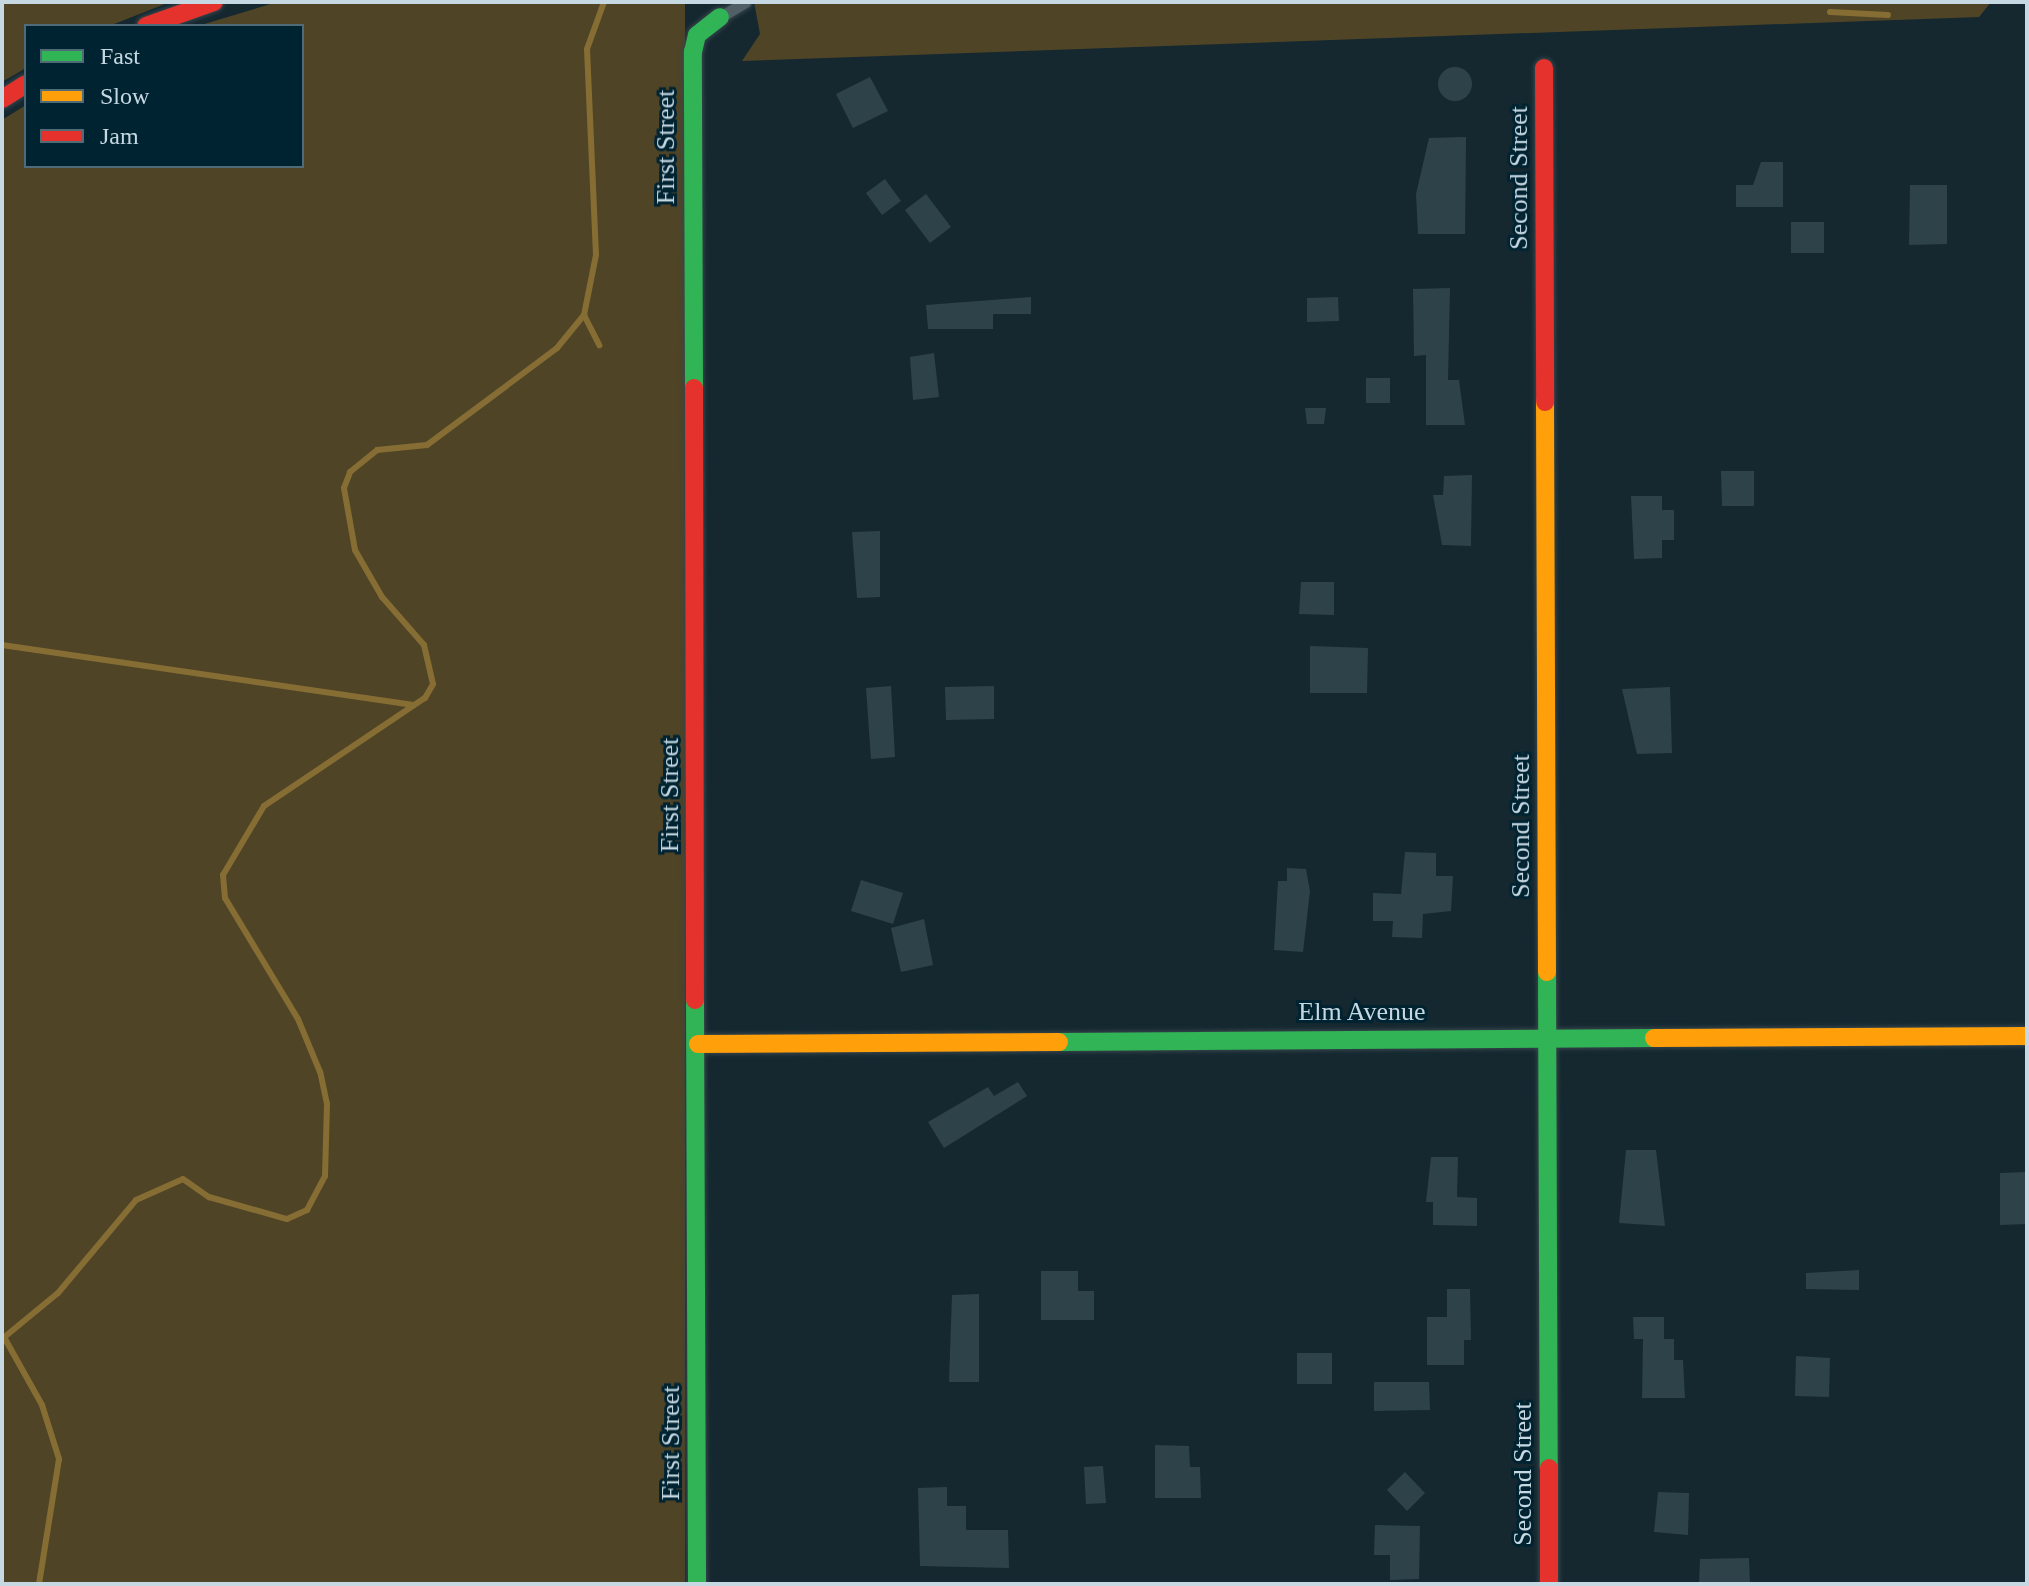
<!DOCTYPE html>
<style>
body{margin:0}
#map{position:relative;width:2029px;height:1586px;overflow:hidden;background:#152830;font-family:Georgia,serif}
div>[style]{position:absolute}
.green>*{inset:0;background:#504426}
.stream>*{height:6px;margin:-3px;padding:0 3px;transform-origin:3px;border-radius:3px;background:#866d34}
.building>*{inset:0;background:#2e424a}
.round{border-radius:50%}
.roads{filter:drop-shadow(0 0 2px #37454b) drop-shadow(0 0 2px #37454b)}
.lane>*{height:11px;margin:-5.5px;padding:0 5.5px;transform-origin:5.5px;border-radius:5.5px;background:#515f66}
.fast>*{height:18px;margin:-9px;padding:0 9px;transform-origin:9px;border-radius:9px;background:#30b455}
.slow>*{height:18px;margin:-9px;padding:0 9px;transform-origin:9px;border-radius:9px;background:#ff9f0a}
.jam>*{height:18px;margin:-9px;padding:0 9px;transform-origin:9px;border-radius:9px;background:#e5322d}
span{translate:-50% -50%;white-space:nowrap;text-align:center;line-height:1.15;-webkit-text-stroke:6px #002332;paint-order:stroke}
.street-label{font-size:26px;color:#c6d8e2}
.frame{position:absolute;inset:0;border:4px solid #c6d8e2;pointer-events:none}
.legend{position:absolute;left:24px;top:24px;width:280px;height:144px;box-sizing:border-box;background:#002332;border:2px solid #4f6b78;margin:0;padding:10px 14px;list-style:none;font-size:24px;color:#c6d8e2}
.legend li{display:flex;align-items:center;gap:16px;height:40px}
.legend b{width:40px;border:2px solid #4f6b78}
</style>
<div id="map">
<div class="green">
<div style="clip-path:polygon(2px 2px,170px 2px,109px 26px,26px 26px,26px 68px,2px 82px)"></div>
<div style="clip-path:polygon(277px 2px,685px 2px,685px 1584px,2px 1584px,2px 120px,26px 105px,26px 166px,302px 166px,302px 26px,198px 26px)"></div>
<div style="clip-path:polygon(754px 2px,1991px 2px,1979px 17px,742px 61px,760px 34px)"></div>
</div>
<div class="stream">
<div style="left:1830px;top:12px;width:58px;rotate:3deg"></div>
<div style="left:584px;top:315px;width:34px;rotate:63deg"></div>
<div style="left:2px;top:645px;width:416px;rotate:8.3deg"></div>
<div style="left:4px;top:1337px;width:78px;rotate:60.8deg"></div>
<div style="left:42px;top:1405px;width:57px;rotate:72.5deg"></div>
<div style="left:59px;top:1459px;width:127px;rotate:99.1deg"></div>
<div style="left:2px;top:1339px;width:72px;rotate:-39.4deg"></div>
<div style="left:58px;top:1293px;width:121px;rotate:-50deg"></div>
<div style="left:136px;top:1200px;width:51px;rotate:-24.1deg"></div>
<div style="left:183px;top:1179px;width:32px;rotate:35deg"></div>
<div style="left:209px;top:1197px;width:81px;rotate:15.8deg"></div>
<div style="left:287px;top:1219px;width:22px;rotate:-24deg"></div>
<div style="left:307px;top:1210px;width:38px;rotate:-62deg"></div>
<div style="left:325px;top:1176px;width:72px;rotate:-88.4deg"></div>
<div style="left:327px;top:1104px;width:33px;rotate:-102deg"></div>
<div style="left:320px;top:1072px;width:57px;rotate:-112.5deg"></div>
<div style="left:298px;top:1019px;width:141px;rotate:-121.1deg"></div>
<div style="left:225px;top:898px;width:23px;rotate:-95deg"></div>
<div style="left:223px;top:875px;width:80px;rotate:-59.3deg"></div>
<div style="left:264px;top:806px;width:194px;rotate:-33.9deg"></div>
<div style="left:425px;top:698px;width:16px;rotate:-60deg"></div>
<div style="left:433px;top:684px;width:40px;rotate:-103deg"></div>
<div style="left:424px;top:645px;width:64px;rotate:-131.2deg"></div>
<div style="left:382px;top:597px;width:54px;rotate:-119.9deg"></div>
<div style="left:355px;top:550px;width:63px;rotate:-100.1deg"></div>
<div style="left:344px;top:488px;width:17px;rotate:-69deg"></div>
<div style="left:350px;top:472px;width:35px;rotate:-39deg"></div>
<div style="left:377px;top:450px;width:50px;rotate:-5.7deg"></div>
<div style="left:427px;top:445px;width:162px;rotate:-36.7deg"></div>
<div style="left:557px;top:348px;width:43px;rotate:-50.7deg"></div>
<div style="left:584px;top:315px;width:61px;rotate:-78.7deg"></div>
<div style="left:596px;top:255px;width:206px;rotate:-92.5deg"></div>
<div style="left:587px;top:49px;width:50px;rotate:-70.1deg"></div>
</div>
<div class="building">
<div class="round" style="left:1438px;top:67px;width:34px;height:34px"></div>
<div style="clip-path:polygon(870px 77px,888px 111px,853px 128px,836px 94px)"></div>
<div style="clip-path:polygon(1466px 137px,1465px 234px,1418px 234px,1416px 194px,1429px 138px)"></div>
<div style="clip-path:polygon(1761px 162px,1783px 162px,1783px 207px,1736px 207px,1736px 185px,1753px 185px)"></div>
<div style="clip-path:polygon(885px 179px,901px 201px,882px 215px,866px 193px)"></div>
<div style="clip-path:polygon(1910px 185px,1947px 185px,1947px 244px,1909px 245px)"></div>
<div style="clip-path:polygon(926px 194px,951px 227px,930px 243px,905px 210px)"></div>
<div style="clip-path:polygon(1791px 222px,1824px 222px,1824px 253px,1791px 253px)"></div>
<div style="clip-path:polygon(1450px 288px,1448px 380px,1459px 380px,1465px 425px,1426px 425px,1426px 355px,1414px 356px,1413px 289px)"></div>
<div style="clip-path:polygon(1031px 297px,1031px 314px,993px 314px,993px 329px,928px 329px,926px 305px)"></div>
<div style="clip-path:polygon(1338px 297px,1339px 321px,1307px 322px,1307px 298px)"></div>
<div style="clip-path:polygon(934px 353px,939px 397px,913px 400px,910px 357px)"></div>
<div style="clip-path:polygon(1366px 378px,1390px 378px,1390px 403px,1366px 403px)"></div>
<div style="clip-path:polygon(1305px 408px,1326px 408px,1324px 424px,1307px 424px)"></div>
<div style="clip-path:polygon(1721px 471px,1754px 471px,1754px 506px,1722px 506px)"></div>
<div style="clip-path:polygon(1472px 475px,1471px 546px,1442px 545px,1433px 495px,1443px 495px,1444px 476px)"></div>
<div style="clip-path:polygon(1631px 496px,1662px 496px,1662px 510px,1674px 510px,1674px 540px,1662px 540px,1662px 558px,1634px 559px)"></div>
<div style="clip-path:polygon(880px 531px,880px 597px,857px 598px,852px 532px)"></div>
<div style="clip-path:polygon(1301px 582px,1334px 582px,1334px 615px,1299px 614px)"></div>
<div style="clip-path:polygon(1310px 646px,1368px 648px,1367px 693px,1310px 693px)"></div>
<div style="clip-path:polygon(891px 686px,895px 757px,871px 759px,866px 688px)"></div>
<div style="clip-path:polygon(994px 686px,994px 719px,946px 720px,945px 687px)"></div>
<div style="clip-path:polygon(1670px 687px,1672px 753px,1637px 754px,1622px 689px)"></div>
<div style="clip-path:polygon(1405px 852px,1436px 853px,1436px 876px,1453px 876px,1451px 911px,1423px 914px,1422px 938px,1392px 937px,1393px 921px,1373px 921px,1373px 893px,1401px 894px)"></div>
<div style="clip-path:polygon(1287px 868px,1306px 869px,1310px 891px,1303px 952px,1274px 950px,1278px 881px,1287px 881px)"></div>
<div style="clip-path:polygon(861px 880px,903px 893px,893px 924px,851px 911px)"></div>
<div style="clip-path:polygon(924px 919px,933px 965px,901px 972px,891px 928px)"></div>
<div style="clip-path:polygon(1018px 1082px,1027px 1096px,944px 1148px,928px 1122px,988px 1087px,994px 1096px)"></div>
<div style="clip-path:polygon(1626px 1150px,1656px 1150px,1665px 1226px,1619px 1223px)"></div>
<div style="clip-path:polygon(1431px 1157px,1458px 1157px,1457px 1197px,1477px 1198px,1477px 1226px,1433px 1225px,1433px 1202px,1426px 1202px)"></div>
<div style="clip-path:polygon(2027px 1172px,2027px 1224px,2000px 1225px,2000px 1173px)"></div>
<div style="clip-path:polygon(1859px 1270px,1859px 1290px,1806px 1289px,1806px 1273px)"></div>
<div style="clip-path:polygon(1041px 1271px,1078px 1271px,1078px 1291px,1094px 1291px,1094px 1320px,1041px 1320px)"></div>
<div style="clip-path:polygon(1447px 1289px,1470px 1289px,1471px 1340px,1464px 1340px,1464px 1365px,1427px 1365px,1427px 1317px,1447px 1317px)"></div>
<div style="clip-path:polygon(979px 1294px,979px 1382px,949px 1382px,952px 1295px)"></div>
<div style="clip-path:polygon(1633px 1317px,1664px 1317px,1664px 1339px,1674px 1339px,1674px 1360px,1683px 1360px,1685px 1398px,1642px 1398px,1643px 1339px,1634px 1339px)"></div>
<div style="clip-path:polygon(1297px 1353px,1332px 1353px,1332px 1384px,1297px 1384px)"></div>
<div style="clip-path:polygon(1796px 1356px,1830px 1358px,1829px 1397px,1795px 1396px)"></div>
<div style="clip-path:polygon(1374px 1382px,1429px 1382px,1430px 1410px,1374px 1411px)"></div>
<div style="clip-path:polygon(1155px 1445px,1189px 1446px,1190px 1467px,1200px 1467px,1201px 1498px,1155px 1498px)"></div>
<div style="clip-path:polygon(1103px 1466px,1106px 1503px,1086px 1504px,1084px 1467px)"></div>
<div style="clip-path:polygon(1405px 1472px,1425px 1493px,1407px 1511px,1387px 1490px)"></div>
<div style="clip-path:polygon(947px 1487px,947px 1506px,966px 1506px,966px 1530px,1008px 1530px,1009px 1568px,920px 1566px,918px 1488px)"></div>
<div style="clip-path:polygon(1658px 1492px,1689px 1493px,1688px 1535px,1654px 1532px)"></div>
<div style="clip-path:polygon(1375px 1525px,1420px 1526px,1419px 1579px,1390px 1580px,1390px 1555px,1374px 1555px)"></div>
<div style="clip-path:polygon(1749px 1558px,1750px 1584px,1699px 1584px,1700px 1559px)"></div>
</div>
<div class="roads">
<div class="lane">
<div style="left:722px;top:16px;width:27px;rotate:-31deg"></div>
</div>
<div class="fast">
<div style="left:694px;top:388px;width:336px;rotate:-90.2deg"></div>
<div style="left:693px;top:52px;width:17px;rotate:-77deg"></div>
<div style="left:697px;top:35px;width:29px;rotate:-38deg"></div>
<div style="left:1547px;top:972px;width:496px;rotate:89.8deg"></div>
<div style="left:695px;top:1000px;width:584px;rotate:89.8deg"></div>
<div style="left:1059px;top:1042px;width:595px;rotate:-0.39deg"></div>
</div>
<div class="slow">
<div style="left:1545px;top:402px;width:570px;rotate:89.8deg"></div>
<div style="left:1654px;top:1038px;width:373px;rotate:-0.3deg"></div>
<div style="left:698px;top:1044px;width:361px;rotate:-0.3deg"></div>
</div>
<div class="jam">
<div style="left:146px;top:26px;width:72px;rotate:-19.4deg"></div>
<div style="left:1544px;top:68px;width:334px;rotate:89.8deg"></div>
<div style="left:2px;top:99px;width:28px;rotate:-32deg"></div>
<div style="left:694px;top:388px;width:612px;rotate:89.91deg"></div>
<div style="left:1549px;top:1468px;width:116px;rotate:90deg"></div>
</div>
</div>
<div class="street-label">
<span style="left:666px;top:147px;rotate:-90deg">First Street</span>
<span style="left:1519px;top:178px;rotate:-90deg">Second Street</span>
<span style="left:670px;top:795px;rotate:-90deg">First Street</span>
<span style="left:1521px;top:826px;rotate:-90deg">Second Street</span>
<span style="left:1362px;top:1012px">Elm Avenue</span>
<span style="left:671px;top:1443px;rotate:-90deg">First Street</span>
<span style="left:1523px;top:1474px;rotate:-90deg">Second Street</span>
</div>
<div class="frame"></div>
<ul class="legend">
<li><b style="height:10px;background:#30b455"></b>Fast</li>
<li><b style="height:10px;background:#ff9f0a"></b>Slow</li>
<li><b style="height:10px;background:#e5322d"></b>Jam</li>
</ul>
</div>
